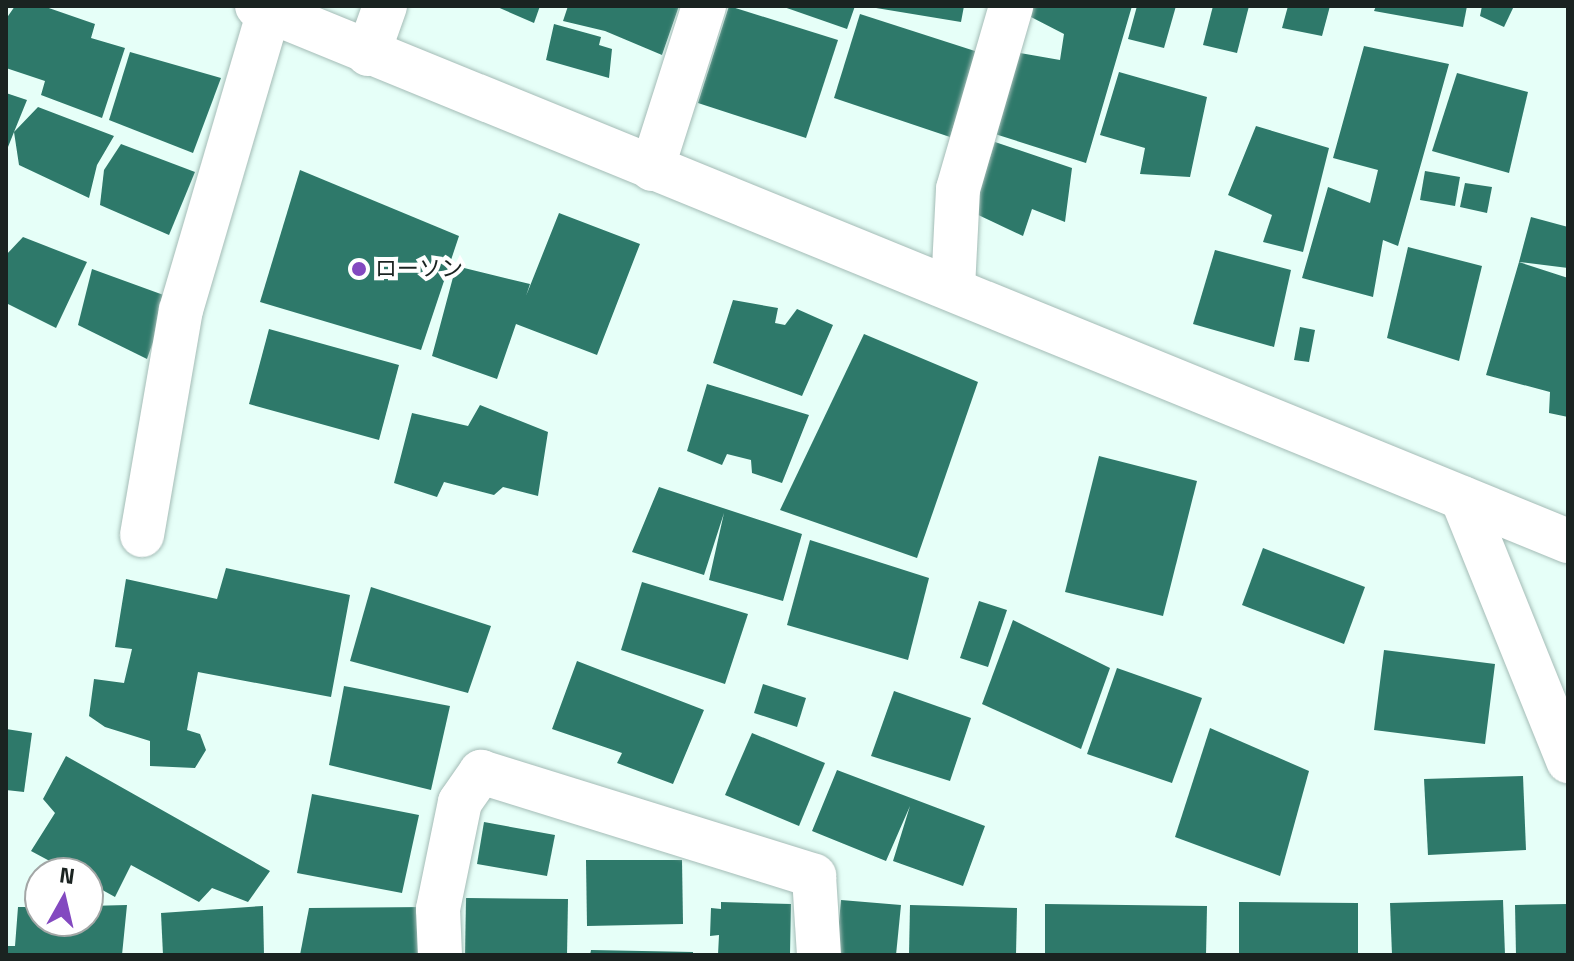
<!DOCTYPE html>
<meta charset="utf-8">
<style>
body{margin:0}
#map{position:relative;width:1574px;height:961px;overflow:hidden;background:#e6fff8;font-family:"Titillium Web","Noto Sans JP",sans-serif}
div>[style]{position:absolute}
.building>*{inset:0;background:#2e796a}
.roads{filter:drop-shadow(0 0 2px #a4bcb6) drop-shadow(0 0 2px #a4bcb6)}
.minor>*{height:44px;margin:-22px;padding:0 22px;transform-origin:22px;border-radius:22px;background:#fff}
.dots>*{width:22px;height:22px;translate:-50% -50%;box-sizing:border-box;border:4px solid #fff;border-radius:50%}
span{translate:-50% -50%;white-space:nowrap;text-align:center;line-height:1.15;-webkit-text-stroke:8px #fff;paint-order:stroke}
.poi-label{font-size:22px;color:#1a2321}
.left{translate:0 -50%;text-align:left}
.frame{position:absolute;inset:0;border:8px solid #1a2321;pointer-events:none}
.north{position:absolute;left:24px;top:857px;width:80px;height:80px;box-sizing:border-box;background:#fff;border:2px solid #a3a7a6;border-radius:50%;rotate:8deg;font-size:22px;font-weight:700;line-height:32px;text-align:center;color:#1a2321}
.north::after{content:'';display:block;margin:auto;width:28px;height:36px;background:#8349c0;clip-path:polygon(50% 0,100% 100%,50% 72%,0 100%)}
</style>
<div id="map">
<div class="building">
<div style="clip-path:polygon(15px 6px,43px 6px,95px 24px,91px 38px,125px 48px,102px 118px,41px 95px,45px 81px,6px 68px,6px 19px)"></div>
<div style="clip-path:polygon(495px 6px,540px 6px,534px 23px)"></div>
<div style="clip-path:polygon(568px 6px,679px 6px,662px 55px,605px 31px,563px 21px)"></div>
<div style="clip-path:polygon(729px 6px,838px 40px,806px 138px,698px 103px)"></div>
<div style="clip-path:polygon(781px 6px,855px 6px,847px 29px)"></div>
<div style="clip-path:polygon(864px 6px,964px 6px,961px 22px)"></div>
<div style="clip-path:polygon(1033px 6px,1132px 6px,1086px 163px,995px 134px,1020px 53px,1060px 60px,1064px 34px,1031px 17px)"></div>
<div style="clip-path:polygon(1137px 6px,1176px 6px,1164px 48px,1128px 39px)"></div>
<div style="clip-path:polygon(1213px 6px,1249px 6px,1237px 53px,1203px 45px)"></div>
<div style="clip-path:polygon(1288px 6px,1330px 6px,1322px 36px,1282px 28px)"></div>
<div style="clip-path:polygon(1376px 6px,1467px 6px,1463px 27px,1374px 11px)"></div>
<div style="clip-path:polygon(1482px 6px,1514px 6px,1504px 27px,1480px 16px)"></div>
<div style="clip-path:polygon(860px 14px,978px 52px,950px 137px,834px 98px)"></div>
<div style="clip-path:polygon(554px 24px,601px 37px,599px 45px,612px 49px,609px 78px,546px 60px)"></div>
<div style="clip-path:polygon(1364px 46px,1449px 64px,1398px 246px,1383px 240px,1373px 297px,1302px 278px,1328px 187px,1370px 203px,1378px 170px,1333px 158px)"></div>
<div style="clip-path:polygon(130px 52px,221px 78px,193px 153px,109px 120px)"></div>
<div style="clip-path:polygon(1119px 72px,1207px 97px,1190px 177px,1140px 174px,1145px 148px,1100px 135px)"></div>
<div style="clip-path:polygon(1457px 73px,1528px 92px,1509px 173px,1432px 151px)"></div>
<div style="clip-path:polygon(6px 93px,27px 100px,14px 132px,38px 107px,114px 136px,97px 165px,89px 198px,19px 165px,14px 132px,6px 152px)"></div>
<div style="clip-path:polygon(1256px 126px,1329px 148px,1303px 252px,1263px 242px,1272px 215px,1228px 195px)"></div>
<div style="clip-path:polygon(995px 142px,1072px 168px,1065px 222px,1032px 209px,1023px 236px,972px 212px)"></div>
<div style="clip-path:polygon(121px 144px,195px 172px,169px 235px,100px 205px,104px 170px)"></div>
<div style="clip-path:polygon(300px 170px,459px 236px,421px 350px,260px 302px)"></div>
<div style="clip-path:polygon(1425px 171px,1460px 177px,1455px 206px,1420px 200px)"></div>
<div style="clip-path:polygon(1465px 183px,1492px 187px,1487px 213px,1460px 207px)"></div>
<div style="clip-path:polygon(559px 213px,640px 244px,597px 355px,516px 324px,497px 379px,432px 356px,456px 266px,530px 284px,526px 296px)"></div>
<div style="clip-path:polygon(1531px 217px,1568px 227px,1568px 268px,1519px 262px)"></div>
<div style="clip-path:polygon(23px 237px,87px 262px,56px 328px,6px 303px,6px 255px)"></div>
<div style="clip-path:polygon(1408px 247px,1482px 266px,1459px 361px,1387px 338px)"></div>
<div style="clip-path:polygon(1215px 250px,1291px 270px,1274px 347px,1193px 324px)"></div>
<div style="clip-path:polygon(1519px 262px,1568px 278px,1568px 417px,1549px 413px,1550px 392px,1486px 375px)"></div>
<div style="clip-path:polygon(92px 269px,169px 297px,147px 359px,78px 325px)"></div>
<div style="clip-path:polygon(733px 300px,778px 308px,775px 323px,785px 325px,797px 309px,833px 325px,802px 396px,713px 363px)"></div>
<div style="clip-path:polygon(1300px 327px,1315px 330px,1309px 362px,1294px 360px)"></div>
<div style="clip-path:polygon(269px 329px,399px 365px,379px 440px,249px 404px)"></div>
<div style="clip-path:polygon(864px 334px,978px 382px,917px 558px,780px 510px)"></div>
<div style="clip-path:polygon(707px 384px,809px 415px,782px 483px,752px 473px,751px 460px,727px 454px,722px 465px,687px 451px)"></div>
<div style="clip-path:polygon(480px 405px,548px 432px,538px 496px,503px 487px,494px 495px,444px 482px,437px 497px,394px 483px,412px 413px,468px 426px)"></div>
<div style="clip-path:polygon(1099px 456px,1197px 481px,1163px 616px,1065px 592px)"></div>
<div style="clip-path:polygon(659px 487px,802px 534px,783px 601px,709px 580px,724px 513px,704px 575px,632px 552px)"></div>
<div style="clip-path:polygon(810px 540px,929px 578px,908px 660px,787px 625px)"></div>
<div style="clip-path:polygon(1263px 548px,1365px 587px,1344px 644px,1242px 605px)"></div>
<div style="clip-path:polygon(226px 568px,350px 595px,331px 697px,198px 672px,187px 730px,200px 734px,206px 750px,195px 768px,150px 766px,150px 741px,105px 727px,89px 716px,94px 679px,124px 683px,132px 649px,115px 647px,126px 579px,217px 599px)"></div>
<div style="clip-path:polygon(642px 582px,748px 614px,725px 684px,621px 650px)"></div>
<div style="clip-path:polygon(371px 587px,491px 626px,468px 693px,350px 661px)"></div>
<div style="clip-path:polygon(979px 601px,1007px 610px,988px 667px,960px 658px)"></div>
<div style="clip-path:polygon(1013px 620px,1110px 668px,1081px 749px,982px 704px)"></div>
<div style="clip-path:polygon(1384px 650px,1495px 664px,1485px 744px,1374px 730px)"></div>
<div style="clip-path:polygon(577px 661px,704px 710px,673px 784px,617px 763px,622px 753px,552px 729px)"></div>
<div style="clip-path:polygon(1117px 668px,1202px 698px,1172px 783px,1087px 754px)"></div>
<div style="clip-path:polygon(763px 684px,806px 698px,797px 727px,754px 713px)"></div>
<div style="clip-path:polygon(344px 686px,450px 706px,431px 790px,329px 765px)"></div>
<div style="clip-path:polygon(894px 691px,971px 718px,950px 781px,871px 756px)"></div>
<div style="clip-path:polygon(1210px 728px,1309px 771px,1280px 876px,1175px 837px)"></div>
<div style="clip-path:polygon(6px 729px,32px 733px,24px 792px,6px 790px)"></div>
<div style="clip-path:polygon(752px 733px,825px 763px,799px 826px,725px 795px)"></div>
<div style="clip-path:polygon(66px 756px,270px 871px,248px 902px,212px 888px,199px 902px,131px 865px,115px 897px,88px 882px,88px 873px,72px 873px,31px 851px,55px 813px,43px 799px)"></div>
<div style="clip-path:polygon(837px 770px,985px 826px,963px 886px,893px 861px,910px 806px,886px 861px,812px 831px)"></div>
<div style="clip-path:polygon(1523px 776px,1526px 850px,1428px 855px,1424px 779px)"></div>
<div style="clip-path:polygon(312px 794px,419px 815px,402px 893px,297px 873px)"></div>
<div style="clip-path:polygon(484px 822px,555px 835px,547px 876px,477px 864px)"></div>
<div style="clip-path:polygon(586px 860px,682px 860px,683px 924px,587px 926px)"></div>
<div style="clip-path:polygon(466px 898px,568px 899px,567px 955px,465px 955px)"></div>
<div style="clip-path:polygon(841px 900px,901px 905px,896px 955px,836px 955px)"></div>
<div style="clip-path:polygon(1503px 900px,1505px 955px,1392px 955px,1390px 903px)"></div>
<div style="clip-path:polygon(721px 902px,791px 904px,790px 955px,718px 955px,719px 935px,710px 936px,711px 908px,721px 909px)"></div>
<div style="clip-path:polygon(1239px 902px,1358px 903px,1358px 955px,1239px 955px)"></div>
<div style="clip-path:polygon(1045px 904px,1207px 906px,1206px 955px,1045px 955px)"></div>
<div style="clip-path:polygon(1568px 904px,1568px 955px,1516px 955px,1515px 905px)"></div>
<div style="clip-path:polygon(127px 905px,122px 955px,6px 955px,6px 946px,15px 946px,18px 907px,40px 907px,40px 921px,88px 921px,88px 906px)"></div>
<div style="clip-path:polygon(910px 905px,1017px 908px,1016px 955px,909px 955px)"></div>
<div style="clip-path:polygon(263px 906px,264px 955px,163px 955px,161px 913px)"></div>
<div style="clip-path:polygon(427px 907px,422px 955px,300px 955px,309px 908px)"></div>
<div style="clip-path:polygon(591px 950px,693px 952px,693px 955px,590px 955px)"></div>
</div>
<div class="roads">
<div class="minor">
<div style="left:257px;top:6px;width:1416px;rotate:22.2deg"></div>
<div style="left:368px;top:54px;width:51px;rotate:-70.5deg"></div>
<div style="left:652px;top:169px;width:171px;rotate:-72.3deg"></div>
<div style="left:953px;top:288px;width:99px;rotate:-87.1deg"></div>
<div style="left:958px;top:189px;width:191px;rotate:-73.8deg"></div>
<div style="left:1462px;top:498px;width:284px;rotate:68deg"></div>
<div style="left:142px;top:535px;width:228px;rotate:-80.2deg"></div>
<div style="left:181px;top:310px;width:312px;rotate:-73.6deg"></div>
<div style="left:440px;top:955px;width:46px;rotate:-92.5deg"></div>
<div style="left:438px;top:909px;width:109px;rotate:-78.4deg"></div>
<div style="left:460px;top:802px;width:37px;rotate:-55deg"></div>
<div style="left:481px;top:772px;width:349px;rotate:17.3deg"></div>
<div style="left:814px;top:876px;width:79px;rotate:86.4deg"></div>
</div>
</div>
<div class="dots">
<div style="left:359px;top:269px;background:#8349c0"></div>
</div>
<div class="poi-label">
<span class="left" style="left:375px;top:269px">ローソン</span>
</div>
<div class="frame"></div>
<div class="north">N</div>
</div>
